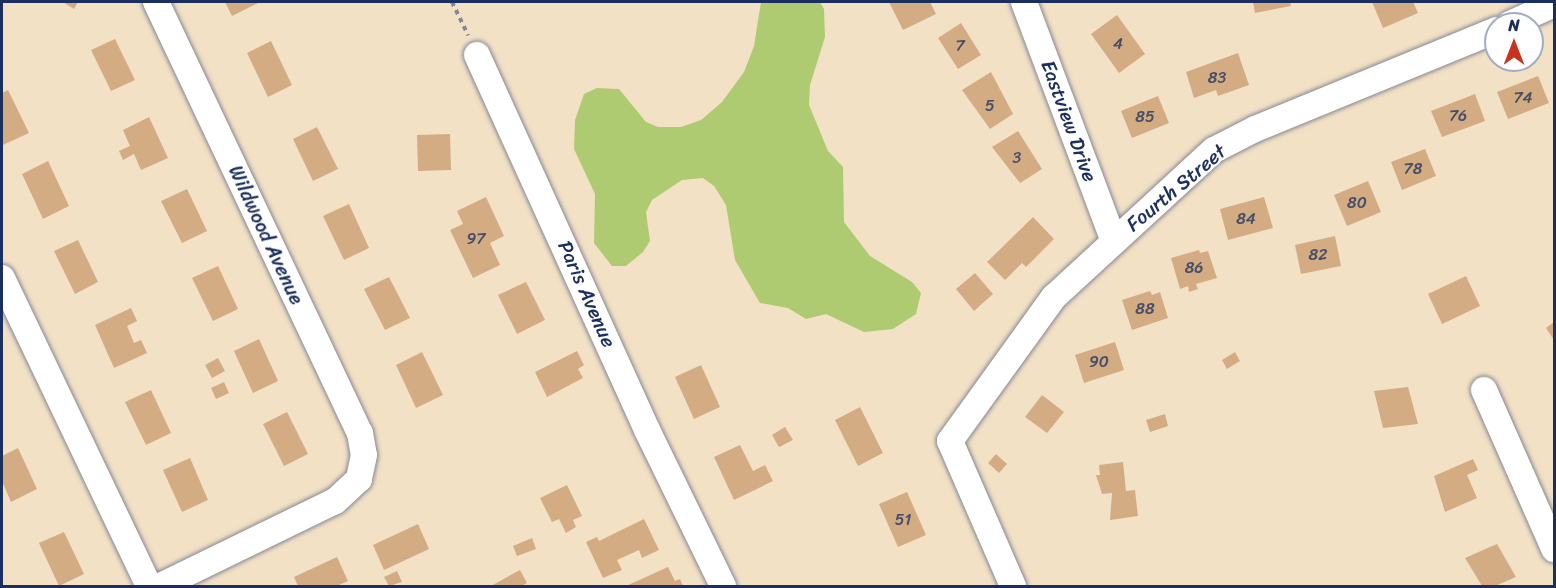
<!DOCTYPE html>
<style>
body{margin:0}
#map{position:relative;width:1556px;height:588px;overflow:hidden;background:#f3e1c6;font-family:Sriracha,sans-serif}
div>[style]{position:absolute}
.green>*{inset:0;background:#afcb71}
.building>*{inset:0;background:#d3ac83}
.path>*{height:4px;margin-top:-2px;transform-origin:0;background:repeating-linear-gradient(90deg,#878892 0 4.5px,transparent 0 9px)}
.roads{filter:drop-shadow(0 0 2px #878892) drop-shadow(0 0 2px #878892)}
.minor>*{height:26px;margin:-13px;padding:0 13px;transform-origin:13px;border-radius:13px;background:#fff}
span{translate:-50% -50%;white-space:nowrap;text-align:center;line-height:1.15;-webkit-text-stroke:4.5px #fff;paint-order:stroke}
.number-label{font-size:16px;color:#494e67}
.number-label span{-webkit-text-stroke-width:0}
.street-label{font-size:20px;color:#1b2f5e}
.frame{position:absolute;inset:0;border:3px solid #1b2f5e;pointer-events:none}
.north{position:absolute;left:1484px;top:12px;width:60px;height:60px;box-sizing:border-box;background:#fff;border:2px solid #a4acbf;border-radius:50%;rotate:0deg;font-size:16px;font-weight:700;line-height:24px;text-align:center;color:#1b2f5e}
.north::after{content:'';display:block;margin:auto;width:21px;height:27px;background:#c8321e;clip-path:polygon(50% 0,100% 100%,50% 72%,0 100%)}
</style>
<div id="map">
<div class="green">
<div style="clip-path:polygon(761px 2px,820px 2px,824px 9px,825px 37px,810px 85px,809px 105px,828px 151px,843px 167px,844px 222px,870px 256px,912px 282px,921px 293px,916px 314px,893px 329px,864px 332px,826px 314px,806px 319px,788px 308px,760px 303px,735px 260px,726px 205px,714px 186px,703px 178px,682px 180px,652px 200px,646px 212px,650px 241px,643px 252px,626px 266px,612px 266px,594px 243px,595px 194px,574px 149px,575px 120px,584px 94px,597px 88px,619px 89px,646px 122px,658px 127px,681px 127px,701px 120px,722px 102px,744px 72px,754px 46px)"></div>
</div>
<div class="building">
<div style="clip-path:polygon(63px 2px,78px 2px,74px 9px)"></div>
<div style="clip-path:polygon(225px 2px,260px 2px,232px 16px)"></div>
<div style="clip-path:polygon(889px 2px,930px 2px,936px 14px,903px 30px)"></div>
<div style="clip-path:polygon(1253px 2px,1290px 2px,1291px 6px,1255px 13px)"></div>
<div style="clip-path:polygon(1372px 2px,1413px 2px,1418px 13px,1383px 28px)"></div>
<div style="clip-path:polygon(1117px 15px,1145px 54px,1119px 73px,1091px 34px)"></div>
<div style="clip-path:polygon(961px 23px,981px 55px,958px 69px,938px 38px)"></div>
<div style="clip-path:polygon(115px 39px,135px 80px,111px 91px,91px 50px)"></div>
<div style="clip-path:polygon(271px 41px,292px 85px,268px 97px,247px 53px)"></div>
<div style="clip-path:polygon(1238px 53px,1249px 85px,1218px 96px,1216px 90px,1194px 98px,1186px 72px)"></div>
<div style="clip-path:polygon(991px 72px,1013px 114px,990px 129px,962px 90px)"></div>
<div style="clip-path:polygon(1538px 76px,1549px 103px,1508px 119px,1497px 92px)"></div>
<div style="clip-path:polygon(8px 90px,29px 133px,3px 145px,2px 93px)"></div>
<div style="clip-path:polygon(1475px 94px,1485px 121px,1442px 137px,1431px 111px)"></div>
<div style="clip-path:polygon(1158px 96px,1169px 123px,1132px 138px,1121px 111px)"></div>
<div style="clip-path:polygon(149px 117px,168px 158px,141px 170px,134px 154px,123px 160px,119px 151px,130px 146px,123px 130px)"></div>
<div style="clip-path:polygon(317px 127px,338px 169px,313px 181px,293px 139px)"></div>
<div style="clip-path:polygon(1018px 131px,1042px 169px,1020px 183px,992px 147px)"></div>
<div style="clip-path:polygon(450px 134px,451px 170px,418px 171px,417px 135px)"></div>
<div style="clip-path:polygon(1425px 149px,1436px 176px,1402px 190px,1391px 162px)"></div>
<div style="clip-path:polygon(48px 161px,69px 206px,43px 219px,22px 174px)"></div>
<div style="clip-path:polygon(1368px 181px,1381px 212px,1347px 226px,1334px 195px)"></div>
<div style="clip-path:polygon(187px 189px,207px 231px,182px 243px,161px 201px)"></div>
<div style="clip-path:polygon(486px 197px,504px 236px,490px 243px,500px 265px,473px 278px,450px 230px,463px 224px,457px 211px)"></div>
<div style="clip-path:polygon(1264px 197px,1273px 228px,1228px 240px,1220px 209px)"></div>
<div style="clip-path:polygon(349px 204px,369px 248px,344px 260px,323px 216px)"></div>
<div style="clip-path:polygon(1033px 217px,1054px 239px,1026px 267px,1022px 263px,1005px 280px,987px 262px)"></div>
<div style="clip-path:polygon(1335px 236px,1341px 266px,1301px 274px,1295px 245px)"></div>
<div style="clip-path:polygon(78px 240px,98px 282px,75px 294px,54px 251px)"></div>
<div style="clip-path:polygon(1199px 250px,1200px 253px,1208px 251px,1217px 278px,1196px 284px,1198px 289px,1189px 292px,1188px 286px,1180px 289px,1171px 258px)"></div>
<div style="clip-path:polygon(218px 266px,238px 309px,213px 321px,192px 278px)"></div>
<div style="clip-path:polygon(975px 273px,993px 294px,974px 311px,956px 289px)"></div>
<div style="clip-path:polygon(1466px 276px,1480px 306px,1442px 324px,1428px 294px)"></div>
<div style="clip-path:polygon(389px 277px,410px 318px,385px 330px,364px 289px)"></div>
<div style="clip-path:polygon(526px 282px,545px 320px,517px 334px,498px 295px)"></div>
<div style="clip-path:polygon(1150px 291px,1152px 295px,1160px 292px,1168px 318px,1132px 330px,1122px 300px)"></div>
<div style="clip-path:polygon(131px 308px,137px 321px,127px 326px,134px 343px,141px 340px,147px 353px,114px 368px,95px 325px)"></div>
<div style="clip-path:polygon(1554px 322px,1554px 340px,1546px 328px)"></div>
<div style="clip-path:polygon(259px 339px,278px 381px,253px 393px,234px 351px)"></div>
<div style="clip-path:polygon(1115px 342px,1124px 370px,1084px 383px,1075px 355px)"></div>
<div style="clip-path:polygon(577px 351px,584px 365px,578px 369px,583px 378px,547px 397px,535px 372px)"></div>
<div style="clip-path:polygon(422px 352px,443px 395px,416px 408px,396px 365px)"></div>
<div style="clip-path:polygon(1235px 352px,1240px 361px,1227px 369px,1222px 360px)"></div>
<div style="clip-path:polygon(218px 358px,225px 371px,212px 378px,205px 365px)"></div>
<div style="clip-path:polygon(701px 365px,720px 407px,694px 419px,675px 377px)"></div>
<div style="clip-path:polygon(224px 382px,229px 393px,216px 399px,211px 388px)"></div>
<div style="clip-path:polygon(1408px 387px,1418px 424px,1383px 428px,1374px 391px)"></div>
<div style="clip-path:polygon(151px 390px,171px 433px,146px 445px,125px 402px)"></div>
<div style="clip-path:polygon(1042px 395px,1064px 412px,1047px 433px,1025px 417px)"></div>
<div style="clip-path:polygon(860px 407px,883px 453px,858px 466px,835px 420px)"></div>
<div style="clip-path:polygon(287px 412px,308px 454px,284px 466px,263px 424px)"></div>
<div style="clip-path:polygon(1165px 414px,1168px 426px,1150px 432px,1146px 420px)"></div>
<div style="clip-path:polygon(785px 427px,793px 440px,779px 447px,772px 435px)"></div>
<div style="clip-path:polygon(740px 445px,753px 471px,765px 465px,773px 481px,734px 500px,714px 457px)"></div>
<div style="clip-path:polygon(18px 448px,37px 489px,11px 502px,2px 481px,2px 456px)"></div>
<div style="clip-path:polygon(996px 454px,1007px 464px,999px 473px,988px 463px)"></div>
<div style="clip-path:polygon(190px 458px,208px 500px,182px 512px,163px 470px)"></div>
<div style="clip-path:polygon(1473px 459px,1478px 470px,1467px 475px,1477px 498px,1445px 512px,1434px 476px)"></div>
<div style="clip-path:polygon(1123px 462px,1126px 491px,1135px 490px,1138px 516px,1110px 520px,1112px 493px,1102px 494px,1096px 475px,1100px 475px,1099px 465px)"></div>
<div style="clip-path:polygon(567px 485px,582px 516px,573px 520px,576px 527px,566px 533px,559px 519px,552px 522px,540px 498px)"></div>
<div style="clip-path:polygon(907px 492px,926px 535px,898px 547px,879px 504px)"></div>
<div style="clip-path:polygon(644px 519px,659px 550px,642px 558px,639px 550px,617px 560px,622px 570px,603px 578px,586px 542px,597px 537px,599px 541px)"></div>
<div style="clip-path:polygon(418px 524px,429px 549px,384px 570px,373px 545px)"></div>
<div style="clip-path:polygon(64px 532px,84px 574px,59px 586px,39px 543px)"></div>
<div style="clip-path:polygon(532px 538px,536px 549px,517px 556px,513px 546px)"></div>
<div style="clip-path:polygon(1497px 544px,1516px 577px,1495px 586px,1482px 586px,1465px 558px)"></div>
<div style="clip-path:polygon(337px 557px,348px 581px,337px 586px,298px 586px,294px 577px)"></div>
<div style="clip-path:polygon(668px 567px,675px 581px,680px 579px,683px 586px,626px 586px)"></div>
<div style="clip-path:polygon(520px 570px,527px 583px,521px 586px,491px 586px)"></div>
<div style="clip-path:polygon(397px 571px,402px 582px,389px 586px,384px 577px)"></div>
</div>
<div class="path">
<div style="left:452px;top:2px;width:37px;rotate:64deg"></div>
</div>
<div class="roads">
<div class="minor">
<div style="left:156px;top:2px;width:477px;rotate:64.7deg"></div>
<div style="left:360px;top:433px;width:22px;rotate:80deg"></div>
<div style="left:364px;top:455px;width:25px;rotate:102deg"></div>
<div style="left:359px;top:479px;width:33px;rotate:137deg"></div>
<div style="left:335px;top:501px;width:194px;rotate:154deg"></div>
<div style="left:1024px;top:2px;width:255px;rotate:69.4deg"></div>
<div style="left:1510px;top:24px;width:48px;rotate:-24.4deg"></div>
<div style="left:477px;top:55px;width:412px;rotate:65.6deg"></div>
<div style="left:647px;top:430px;width:174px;rotate:64deg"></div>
<div style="left:2px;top:278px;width:341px;rotate:64.5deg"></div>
<div style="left:1484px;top:390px;width:174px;rotate:66.2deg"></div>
<div style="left:1013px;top:586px;width:158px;rotate:-113.5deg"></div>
<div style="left:950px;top:441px;width:178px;rotate:-54.2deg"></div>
<div style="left:1054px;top:297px;width:217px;rotate:-42.6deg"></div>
<div style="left:1214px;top:150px;width:46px;rotate:-27.1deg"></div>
<div style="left:1255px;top:129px;width:261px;rotate:-22.3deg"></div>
</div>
</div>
<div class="number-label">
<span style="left:1118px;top:44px">4</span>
<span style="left:960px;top:46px">7</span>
<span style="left:1217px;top:78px">83</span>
<span style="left:1523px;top:98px">74</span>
<span style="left:990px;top:106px">5</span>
<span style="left:1458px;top:116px">76</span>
<span style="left:1145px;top:117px">85</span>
<span style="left:1017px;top:158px">3</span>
<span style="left:1413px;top:169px">78</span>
<span style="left:1357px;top:203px">80</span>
<span style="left:1246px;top:219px">84</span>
<span style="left:476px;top:239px">97</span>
<span style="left:1318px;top:255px">82</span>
<span style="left:1194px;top:268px">86</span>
<span style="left:1145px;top:309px">88</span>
<span style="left:1099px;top:362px">90</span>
<span style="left:903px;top:520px">51</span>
</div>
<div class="street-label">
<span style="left:1069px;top:121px;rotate:70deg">Eastview Drive</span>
<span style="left:1176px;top:188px;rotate:-40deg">Fourth Street</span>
<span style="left:266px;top:235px;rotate:65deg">Wildwood Avenue</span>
<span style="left:587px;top:294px;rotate:66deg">Paris Avenue</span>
</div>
<div class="frame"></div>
<div class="north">N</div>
</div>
